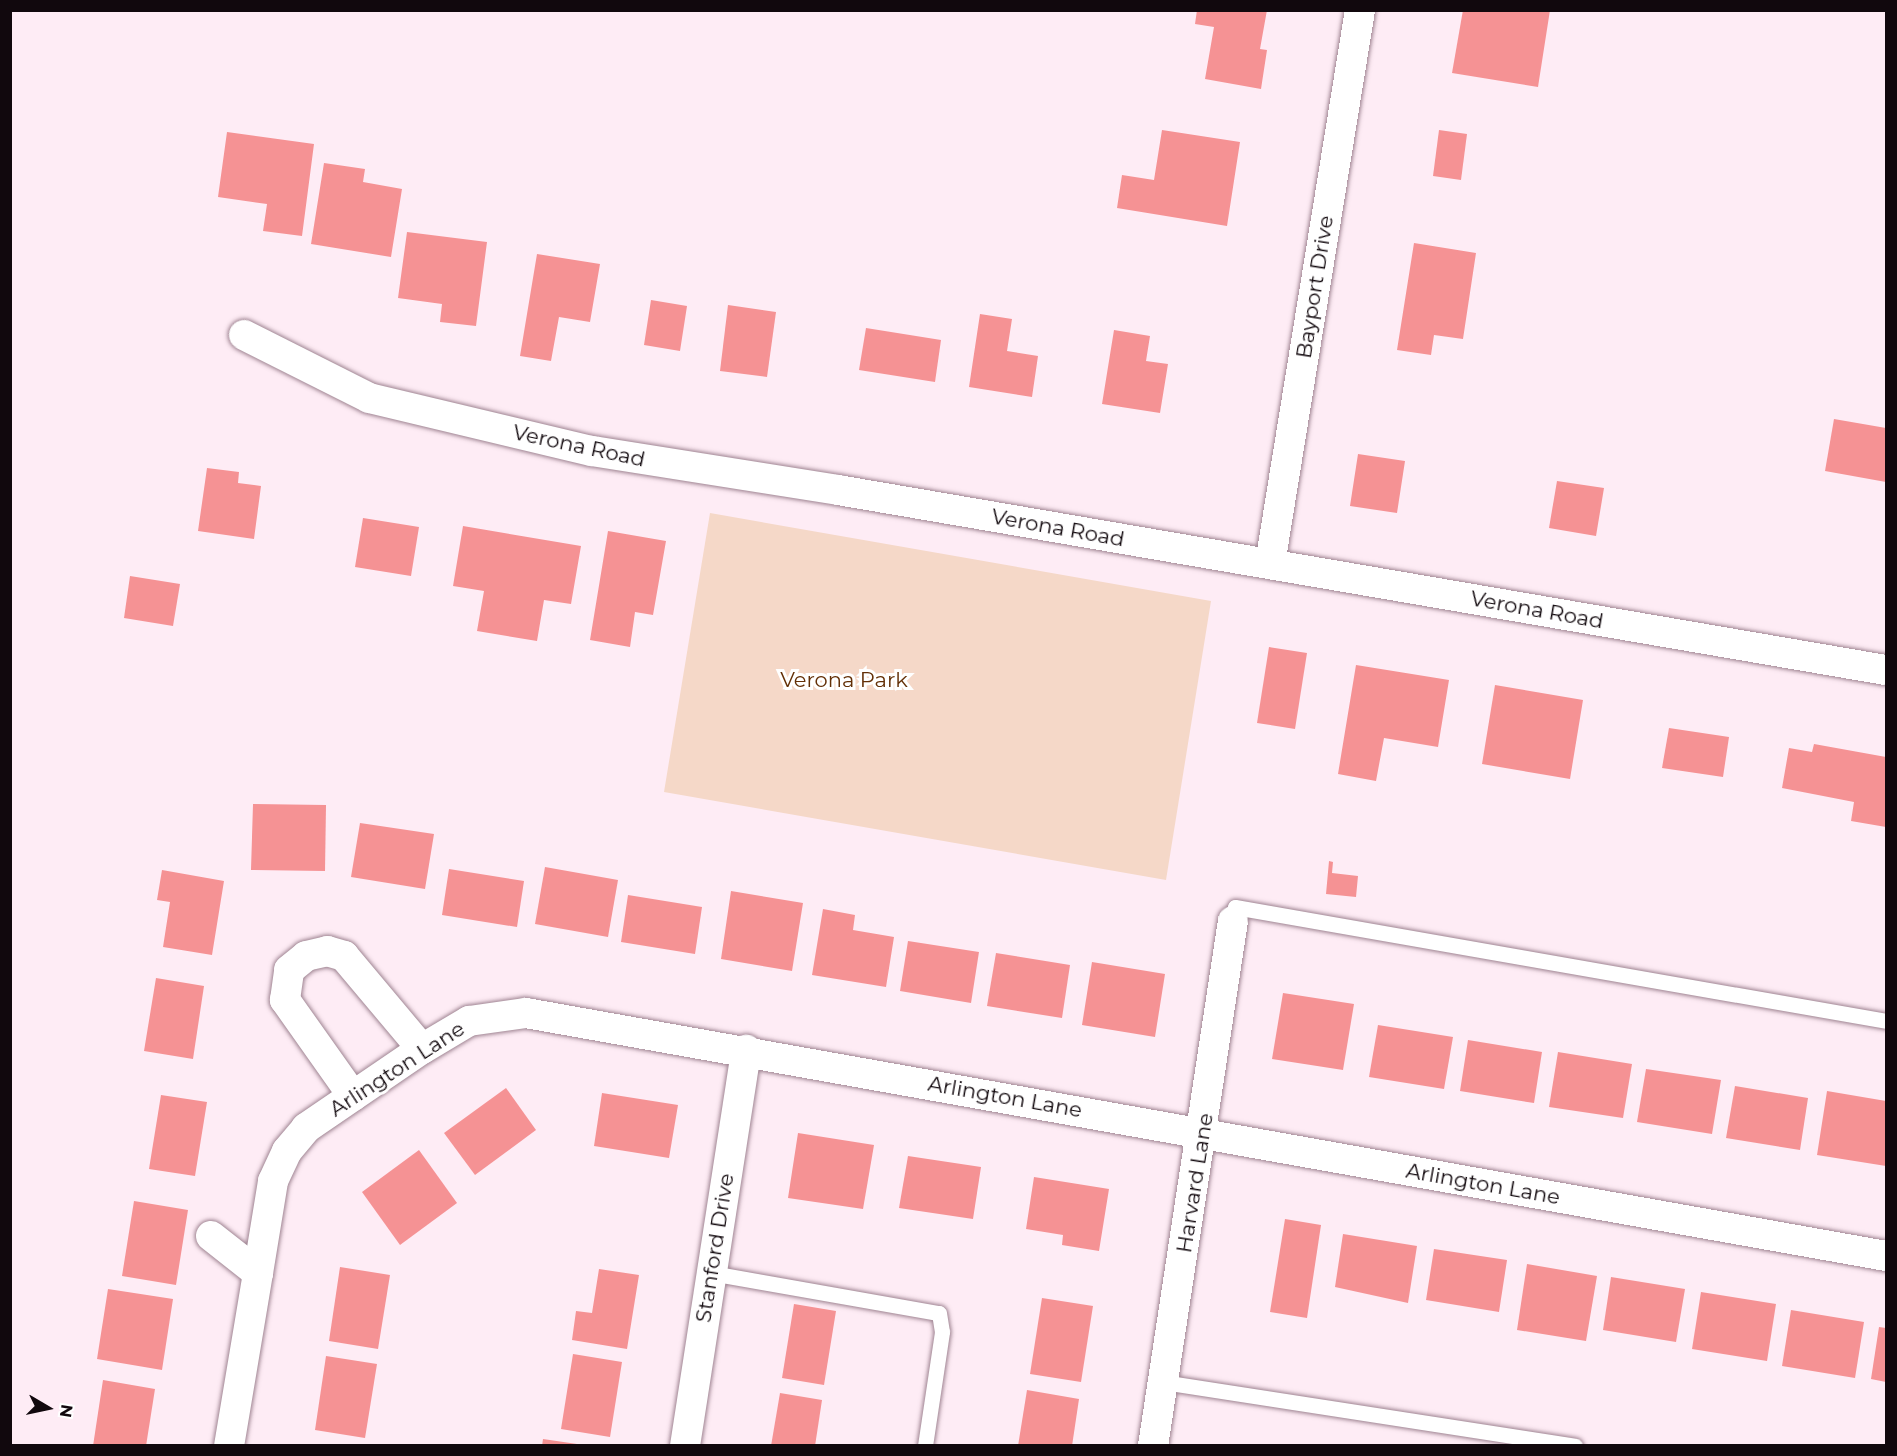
<!DOCTYPE html>
<style>
body{margin:0}
#map{position:relative;width:1897px;height:1456px;overflow:hidden;background:#feecf5;font-family:Montserrat,sans-serif}
div>[style]{position:absolute}
.green>*{inset:0;background:#f5d8c8}
.building>*{inset:0;background:#f59294}
.roads{filter:drop-shadow(0 0 2px #9f8492) drop-shadow(0 0 2px #9f8492)}
.lane>*{height:15px;margin:-7.5px;padding:0 7.5px;transform-origin:7.5px;border-radius:7.5px;background:#fff}
.street>*{height:30px;margin:-15px;padding:0 15px;transform-origin:15px;border-radius:15px;background:#fff}
span{translate:-50% -50%;white-space:nowrap;text-align:center;line-height:1.15;-webkit-text-stroke:6px #fff;paint-order:stroke}
.street-label{font-size:21px;color:#11080d}
.park-label{font-size:21px;color:#632f06}
.frame{position:absolute;inset:0;border:12px solid #11080d;pointer-events:none}
.north{position:absolute;left:18px;top:1378px;width:60px;height:60px;-webkit-text-stroke:4px #fff;paint-order:stroke;rotate:99deg;font-size:16px;font-weight:700;line-height:24px;text-align:center;color:#11080d}
.north::after{content:'';display:block;margin:auto;width:21px;height:27px;background:#11080d;clip-path:polygon(50% 0,100% 100%,50% 72%,0 100%)}
</style>
<div id="map">
<div class="green">
<div style="clip-path:polygon(710px 513px,1211px 601px,1166px 880px,664px 792px)"></div>
</div>
<div class="building">
<div style="clip-path:polygon(1197px 10px,1267px 10px,1260px 49px,1267px 50px,1261px 89px,1205px 79px,1214px 27px,1195px 24px)"></div>
<div style="clip-path:polygon(1463px 10px,1550px 10px,1538px 87px,1452px 73px)"></div>
<div style="clip-path:polygon(1162px 130px,1240px 142px,1227px 226px,1117px 208px,1122px 175px,1154px 180px)"></div>
<div style="clip-path:polygon(1439px 130px,1467px 134px,1461px 180px,1433px 176px)"></div>
<div style="clip-path:polygon(227px 132px,314px 144px,302px 236px,263px 231px,267px 204px,218px 197px)"></div>
<div style="clip-path:polygon(324px 163px,365px 169px,363px 182px,402px 189px,391px 257px,311px 244px)"></div>
<div style="clip-path:polygon(407px 232px,487px 242px,476px 326px,440px 322px,442px 304px,398px 298px)"></div>
<div style="clip-path:polygon(1414px 243px,1476px 253px,1463px 339px,1434px 335px,1431px 355px,1397px 350px)"></div>
<div style="clip-path:polygon(537px 254px,600px 264px,590px 322px,559px 317px,551px 361px,520px 356px)"></div>
<div style="clip-path:polygon(651px 300px,687px 306px,680px 351px,644px 345px)"></div>
<div style="clip-path:polygon(728px 305px,776px 312px,767px 377px,720px 371px)"></div>
<div style="clip-path:polygon(980px 314px,1012px 319px,1007px 351px,1038px 356px,1032px 397px,969px 387px)"></div>
<div style="clip-path:polygon(866px 328px,941px 340px,935px 382px,859px 370px)"></div>
<div style="clip-path:polygon(1114px 330px,1150px 336px,1146px 361px,1168px 364px,1160px 413px,1102px 404px)"></div>
<div style="clip-path:polygon(1834px 419px,1886px 428px,1886px 482px,1825px 471px)"></div>
<div style="clip-path:polygon(1358px 454px,1405px 461px,1397px 513px,1350px 506px)"></div>
<div style="clip-path:polygon(207px 468px,239px 472px,238px 483px,261px 486px,254px 539px,198px 531px)"></div>
<div style="clip-path:polygon(1557px 481px,1604px 488px,1596px 536px,1549px 528px)"></div>
<div style="clip-path:polygon(363px 518px,419px 527px,411px 576px,355px 567px)"></div>
<div style="clip-path:polygon(463px 526px,581px 546px,571px 604px,544px 600px,537px 641px,477px 631px,484px 591px,453px 586px)"></div>
<div style="clip-path:polygon(608px 531px,666px 541px,653px 615px,635px 612px,630px 647px,590px 640px)"></div>
<div style="clip-path:polygon(130px 576px,180px 584px,173px 626px,124px 618px)"></div>
<div style="clip-path:polygon(1269px 647px,1307px 653px,1295px 729px,1257px 723px)"></div>
<div style="clip-path:polygon(1356px 665px,1449px 680px,1438px 747px,1384px 738px,1376px 781px,1338px 774px)"></div>
<div style="clip-path:polygon(1495px 685px,1583px 700px,1570px 779px,1482px 764px)"></div>
<div style="clip-path:polygon(1669px 728px,1729px 737px,1723px 777px,1662px 768px)"></div>
<div style="clip-path:polygon(1814px 744px,1886px 757px,1886px 827px,1851px 821px,1854px 802px,1782px 788px,1789px 748px,1812px 752px)"></div>
<div style="clip-path:polygon(253px 804px,326px 805px,325px 871px,251px 870px)"></div>
<div style="clip-path:polygon(360px 823px,434px 834px,425px 889px,351px 877px)"></div>
<div style="clip-path:polygon(1329px 861px,1333px 862px,1332px 873px,1358px 876px,1356px 897px,1326px 894px)"></div>
<div style="clip-path:polygon(545px 867px,618px 880px,608px 937px,535px 924px)"></div>
<div style="clip-path:polygon(449px 869px,524px 881px,517px 927px,442px 915px)"></div>
<div style="clip-path:polygon(162px 870px,224px 881px,212px 955px,163px 947px,170px 902px,157px 900px)"></div>
<div style="clip-path:polygon(731px 891px,803px 903px,792px 971px,721px 959px)"></div>
<div style="clip-path:polygon(628px 895px,702px 907px,695px 954px,621px 942px)"></div>
<div style="clip-path:polygon(823px 909px,855px 915px,853px 930px,894px 937px,886px 987px,812px 975px)"></div>
<div style="clip-path:polygon(908px 941px,979px 952px,971px 1003px,900px 991px)"></div>
<div style="clip-path:polygon(996px 953px,1070px 965px,1062px 1018px,987px 1006px)"></div>
<div style="clip-path:polygon(1092px 962px,1165px 974px,1155px 1037px,1082px 1025px)"></div>
<div style="clip-path:polygon(156px 978px,204px 986px,193px 1059px,144px 1051px)"></div>
<div style="clip-path:polygon(1283px 993px,1354px 1004px,1343px 1070px,1272px 1059px)"></div>
<div style="clip-path:polygon(1378px 1025px,1453px 1037px,1444px 1089px,1369px 1077px)"></div>
<div style="clip-path:polygon(1468px 1040px,1542px 1052px,1534px 1103px,1460px 1091px)"></div>
<div style="clip-path:polygon(1558px 1052px,1632px 1064px,1623px 1118px,1549px 1107px)"></div>
<div style="clip-path:polygon(1646px 1069px,1721px 1080px,1712px 1134px,1637px 1122px)"></div>
<div style="clip-path:polygon(1735px 1086px,1808px 1098px,1800px 1150px,1726px 1138px)"></div>
<div style="clip-path:polygon(506px 1088px,536px 1130px,475px 1175px,444px 1133px)"></div>
<div style="clip-path:polygon(1827px 1091px,1886px 1101px,1886px 1166px,1817px 1155px)"></div>
<div style="clip-path:polygon(602px 1093px,678px 1105px,669px 1158px,594px 1146px)"></div>
<div style="clip-path:polygon(161px 1095px,207px 1102px,195px 1176px,149px 1169px)"></div>
<div style="clip-path:polygon(798px 1133px,874px 1145px,863px 1209px,788px 1198px)"></div>
<div style="clip-path:polygon(419px 1150px,457px 1203px,400px 1245px,362px 1192px)"></div>
<div style="clip-path:polygon(908px 1156px,981px 1167px,973px 1219px,899px 1208px)"></div>
<div style="clip-path:polygon(1034px 1177px,1109px 1189px,1099px 1251px,1062px 1245px,1063px 1235px,1026px 1229px)"></div>
<div style="clip-path:polygon(134px 1201px,188px 1210px,176px 1285px,122px 1276px)"></div>
<div style="clip-path:polygon(1285px 1219px,1321px 1225px,1307px 1318px,1270px 1312px)"></div>
<div style="clip-path:polygon(1343px 1234px,1417px 1246px,1408px 1303px,1335px 1287px)"></div>
<div style="clip-path:polygon(1434px 1249px,1507px 1260px,1499px 1312px,1426px 1300px)"></div>
<div style="clip-path:polygon(1527px 1264px,1597px 1276px,1586px 1341px,1517px 1330px)"></div>
<div style="clip-path:polygon(340px 1267px,390px 1275px,378px 1349px,329px 1341px)"></div>
<div style="clip-path:polygon(599px 1269px,639px 1275px,627px 1349px,572px 1340px,576px 1311px,592px 1313px)"></div>
<div style="clip-path:polygon(1611px 1277px,1685px 1289px,1676px 1342px,1603px 1330px)"></div>
<div style="clip-path:polygon(108px 1289px,173px 1299px,162px 1370px,97px 1359px)"></div>
<div style="clip-path:polygon(1701px 1292px,1776px 1304px,1767px 1361px,1692px 1349px)"></div>
<div style="clip-path:polygon(1042px 1298px,1093px 1306px,1081px 1382px,1030px 1374px)"></div>
<div style="clip-path:polygon(794px 1304px,836px 1311px,824px 1385px,782px 1378px)"></div>
<div style="clip-path:polygon(1791px 1310px,1864px 1322px,1855px 1378px,1782px 1366px)"></div>
<div style="clip-path:polygon(1879px 1327px,1886px 1328px,1886px 1382px,1871px 1379px)"></div>
<div style="clip-path:polygon(573px 1354px,622px 1362px,610px 1437px,561px 1429px)"></div>
<div style="clip-path:polygon(326px 1356px,377px 1364px,365px 1438px,315px 1430px)"></div>
<div style="clip-path:polygon(103px 1380px,155px 1389px,146px 1446px,93px 1446px)"></div>
<div style="clip-path:polygon(1027px 1390px,1079px 1399px,1072px 1446px,1018px 1446px)"></div>
<div style="clip-path:polygon(780px 1393px,822px 1400px,815px 1446px,771px 1446px)"></div>
<div style="clip-path:polygon(543px 1439px,577px 1444px,577px 1446px,542px 1446px)"></div>
</div>
<div class="roads">
<div class="lane">
<div style="left:1233px;top:921px;width:14px;rotate:-82deg"></div>
<div style="left:1235px;top:907px;width:661px;rotate:9.93deg"></div>
<div style="left:711px;top:1273px;width:231px;rotate:10deg"></div>
<div style="left:939px;top:1313px;width:19px;rotate:81deg"></div>
<div style="left:942px;top:1332px;width:115px;rotate:98.5deg"></div>
<div style="left:1163px;top:1382px;width:417px;rotate:8.8deg"></div>
</div>
<div class="street">
<div style="left:244px;top:335px;width:140px;rotate:26.7deg"></div>
<div style="left:369px;top:398px;width:229px;rotate:13.4deg"></div>
<div style="left:592px;top:451px;width:249px;rotate:9deg"></div>
<div style="left:838px;top:490px;width:1063px;rotate:9.75deg"></div>
<div style="left:1270px;top:564px;width:561px;rotate:-80.77deg"></div>
<div style="left:353px;top:1096px;width:118px;rotate:-125.3deg"></div>
<div style="left:285px;top:1000px;width:30px;rotate:-82deg"></div>
<div style="left:289px;top:970px;width:22px;rotate:-39deg"></div>
<div style="left:306px;top:956px;width:22px;rotate:-13deg"></div>
<div style="left:327px;top:951px;width:18px;rotate:16deg"></div>
<div style="left:344px;top:956px;width:121px;rotate:50deg"></div>
<div style="left:211px;top:1236px;width:60px;rotate:38.2deg"></div>
<div style="left:258px;top:1273px;width:175px;rotate:99.5deg"></div>
<div style="left:258px;top:1273px;width:93px;rotate:-80.7deg"></div>
<div style="left:273px;top:1181px;width:33px;rotate:-65deg"></div>
<div style="left:287px;top:1151px;width:30px;rotate:-50deg"></div>
<div style="left:306px;top:1128px;width:140px;rotate:-34.3deg"></div>
<div style="left:422px;top:1049px;width:55px;rotate:-30.8deg"></div>
<div style="left:469px;top:1021px;width:58px;rotate:-8deg"></div>
<div style="left:526px;top:1013px;width:1382px;rotate:10.13deg"></div>
<div style="left:685px;top:1446px;width:401px;rotate:-81.2deg"></div>
<div style="left:1153px;top:1446px;width:531px;rotate:-81.34deg"></div>
</div>
</div>
<div class="street-label">
<span style="left:1315px;top:287px;rotate:-81deg">Bayport Drive</span>
<span style="left:579px;top:446px;rotate:12deg">Verona Road</span>
<span style="left:1058px;top:528px;rotate:10deg">Verona Road</span>
<span style="left:1537px;top:610px;rotate:10deg">Verona Road</span>
<span style="left:397px;top:1069px;rotate:-33deg">Arlington Lane</span>
<span style="left:1005px;top:1097px;rotate:10deg">Arlington Lane</span>
<span style="left:1195px;top:1183px;rotate:-81deg">Harvard Lane</span>
<span style="left:1483px;top:1184px;rotate:10deg">Arlington Lane</span>
<span style="left:715px;top:1248px;rotate:-81deg">Stanford Drive</span>
</div>
<div class="park-label">
<span style="left:844px;top:680px">Verona Park</span>
</div>
<div class="frame"></div>
<div class="north">N</div>
</div>
